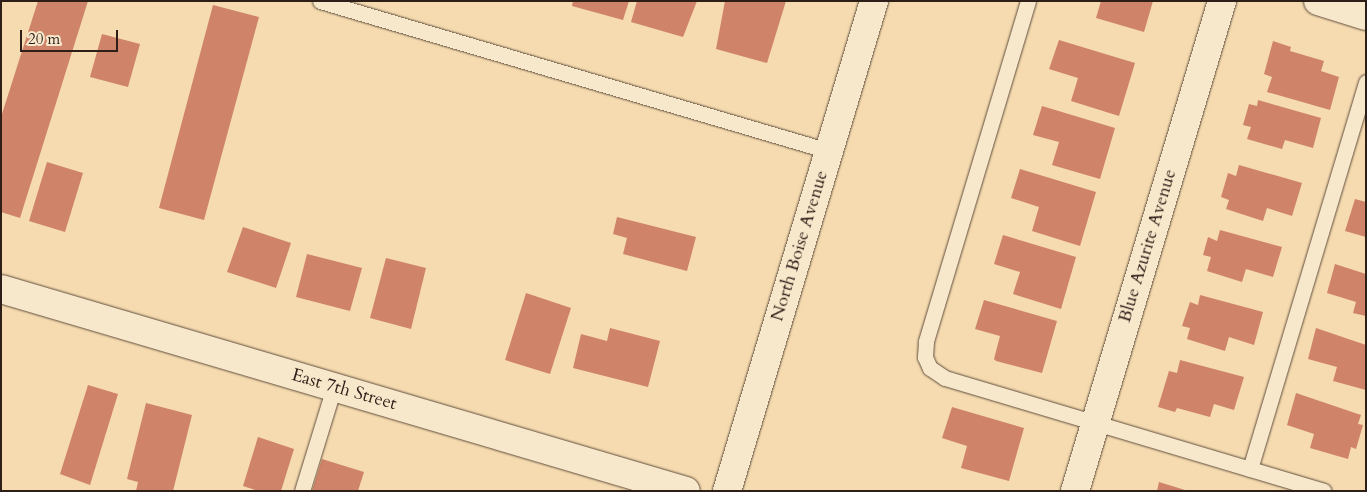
<!DOCTYPE html>
<style>
body{margin:0}
#map{position:relative;width:1367px;height:492px;overflow:hidden;background:#f5dbaf;font-family:Cardo,serif}
div>[style]{position:absolute}
.building>*{inset:0;background:#cf8369}
.roads{filter:drop-shadow(0 0 1px #604d3e) drop-shadow(0 0 1px #604d3e)}
.lane>*{height:15px;margin:-7.5px;padding:0 7.5px;transform-origin:7.5px;border-radius:7.5px;background:#f8e8cb}
.street>*{height:28px;margin:-14px;padding:0 14px;transform-origin:14px;border-radius:14px;background:#f8e8cb}
.secondary>*{height:28px;margin:-14px;padding:0 14px;transform-origin:14px;border-radius:14px;background:#f8e8cb}
span{translate:-50% -50%;white-space:nowrap;text-align:center;line-height:1.15;-webkit-text-stroke:4.5px #f8e8cb;paint-order:stroke}
.street-label{font-size:18px;color:#2e1e18}
.frame{position:absolute;inset:0;border:2px solid #2e1e18;pointer-events:none}
.scale{position:absolute;left:20px;top:30px;width:98px;height:22px;box-sizing:border-box;border:2px solid #2e1e18;border-top:0;padding-left:6px;font-size:15px;line-height:18px;white-space:nowrap;color:#2e1e18;-webkit-text-stroke:4px #f8e8cb;paint-order:stroke}
</style>
<div id="map">
<div class="building">
<div style="clip-path:polygon(38px 1px,88px 1px,20px 218px,1px 212px,1px 117px)"></div>
<div style="clip-path:polygon(573px 1px,629px 1px,623px 20px,572px 6px)"></div>
<div style="clip-path:polygon(637px 1px,697px 1px,683px 37px,631px 22px)"></div>
<div style="clip-path:polygon(725px 1px,786px 1px,767px 63px,716px 49px)"></div>
<div style="clip-path:polygon(1101px 1px,1153px 1px,1144px 32px,1096px 18px)"></div>
<div style="clip-path:polygon(213px 5px,259px 17px,204px 220px,159px 208px)"></div>
<div style="clip-path:polygon(102px 34px,140px 44px,128px 87px,90px 77px)"></div>
<div style="clip-path:polygon(1059px 40px,1135px 63px,1119px 116px,1071px 101px,1078px 78px,1049px 69px)"></div>
<div style="clip-path:polygon(1273px 41px,1291px 47px,1290px 51px,1324px 61px,1321px 71px,1339px 77px,1330px 110px,1267px 92px,1272px 77px,1264px 74px)"></div>
<div style="clip-path:polygon(1258px 100px,1321px 118px,1313px 148px,1285px 140px,1282px 149px,1247px 139px,1251px 127px,1243px 125px,1249px 104px,1257px 106px)"></div>
<div style="clip-path:polygon(1042px 106px,1115px 128px,1100px 179px,1052px 165px,1059px 142px,1033px 135px)"></div>
<div style="clip-path:polygon(47px 162px,83px 173px,65px 232px,29px 221px)"></div>
<div style="clip-path:polygon(1239px 165px,1302px 183px,1292px 216px,1267px 208px,1263px 221px,1226px 209px,1229px 200px,1221px 197px,1228px 173px,1236px 176px)"></div>
<div style="clip-path:polygon(1020px 169px,1096px 192px,1080px 246px,1032px 231px,1039px 207px,1011px 198px)"></div>
<div style="clip-path:polygon(1355px 199px,1366px 202px,1366px 237px,1345px 231px)"></div>
<div style="clip-path:polygon(617px 217px,696px 237px,687px 271px,623px 254px,627px 238px,613px 234px)"></div>
<div style="clip-path:polygon(243px 227px,291px 243px,276px 288px,227px 272px)"></div>
<div style="clip-path:polygon(1220px 230px,1282px 247px,1273px 277px,1246px 269px,1242px 282px,1207px 271px,1211px 257px,1203px 255px,1208px 237px,1217px 241px)"></div>
<div style="clip-path:polygon(1003px 235px,1076px 257px,1061px 309px,1013px 294px,1020px 272px,994px 264px)"></div>
<div style="clip-path:polygon(307px 254px,362px 268px,350px 311px,296px 297px)"></div>
<div style="clip-path:polygon(386px 258px,426px 268px,411px 329px,370px 318px)"></div>
<div style="clip-path:polygon(1335px 264px,1366px 274px,1366px 316px,1353px 313px,1356px 302px,1327px 293px)"></div>
<div style="clip-path:polygon(526px 293px,571px 308px,550px 374px,505px 360px)"></div>
<div style="clip-path:polygon(1200px 295px,1263px 312px,1254px 345px,1229px 337px,1225px 351px,1187px 339px,1190px 328px,1182px 326px,1190px 302px,1198px 305px)"></div>
<div style="clip-path:polygon(984px 300px,1057px 321px,1042px 373px,996px 361px,994px 359px,1000px 336px,975px 329px)"></div>
<div style="clip-path:polygon(610px 328px,660px 341px,648px 387px,573px 368px,581px 334px,607px 341px)"></div>
<div style="clip-path:polygon(1316px 328px,1366px 345px,1366px 390px,1333px 381px,1337px 367px,1308px 359px)"></div>
<div style="clip-path:polygon(1180px 360px,1244px 377px,1234px 410px,1214px 404px,1210px 417px,1177px 408px,1175px 412px,1158px 407px,1169px 371px,1177px 373px)"></div>
<div style="clip-path:polygon(88px 385px,118px 394px,90px 485px,60px 474px)"></div>
<div style="clip-path:polygon(1296px 393px,1361px 415px,1358px 424px,1363px 425px,1356px 449px,1351px 447px,1348px 459px,1310px 448px,1314px 434px,1287px 425px)"></div>
<div style="clip-path:polygon(146px 403px,192px 415px,173px 491px,136px 491px,138px 482px,127px 479px)"></div>
<div style="clip-path:polygon(952px 407px,1024px 428px,1009px 481px,961px 468px,967px 446px,942px 438px)"></div>
<div style="clip-path:polygon(258px 437px,294px 449px,281px 491px,258px 491px,243px 486px)"></div>
<div style="clip-path:polygon(322px 459px,364px 472px,358px 491px,312px 491px)"></div>
<div style="clip-path:polygon(1159px 482px,1185px 490px,1185px 491px,1157px 491px)"></div>
</div>
<div class="roads">
<div class="lane">
<div style="left:320px;top:1px;width:531px;rotate:16.42deg"></div>
<div style="left:1028px;top:1px;width:356px;rotate:106.7deg"></div>
<div style="left:926px;top:342px;width:15px;rotate:94deg"></div>
<div style="left:925px;top:357px;width:12px;rotate:66deg"></div>
<div style="left:930px;top:368px;width:18px;rotate:34deg"></div>
<div style="left:945px;top:378px;width:395px;rotate:16.6deg"></div>
<div style="left:1250px;top:469px;width:404px;rotate:-73.3deg"></div>
<div style="left:302px;top:491px;width:109px;rotate:-72.9deg"></div>
</div>
<div class="street">
<div style="left:1318px;top:1px;width:50px;rotate:17.4deg"></div>
<div style="left:1px;top:289px;width:714px;rotate:16.43deg"></div>
<div style="left:1075px;top:491px;width:512px;rotate:-73.3deg"></div>
</div>
<div class="secondary">
<div style="left:727px;top:491px;width:512px;rotate:-73.3deg"></div>
</div>
</div>
<div class="street-label">
<span style="left:800px;top:246px;rotate:-73deg">North Boise Avenue</span>
<span style="left:1148px;top:246px;rotate:-73deg">Blue Azurite Avenue</span>
<span style="left:344px;top:390px;rotate:16deg">East 7th Street</span>
</div>
<div class="frame"></div>
<div class="scale">20 m</div>
</div>
